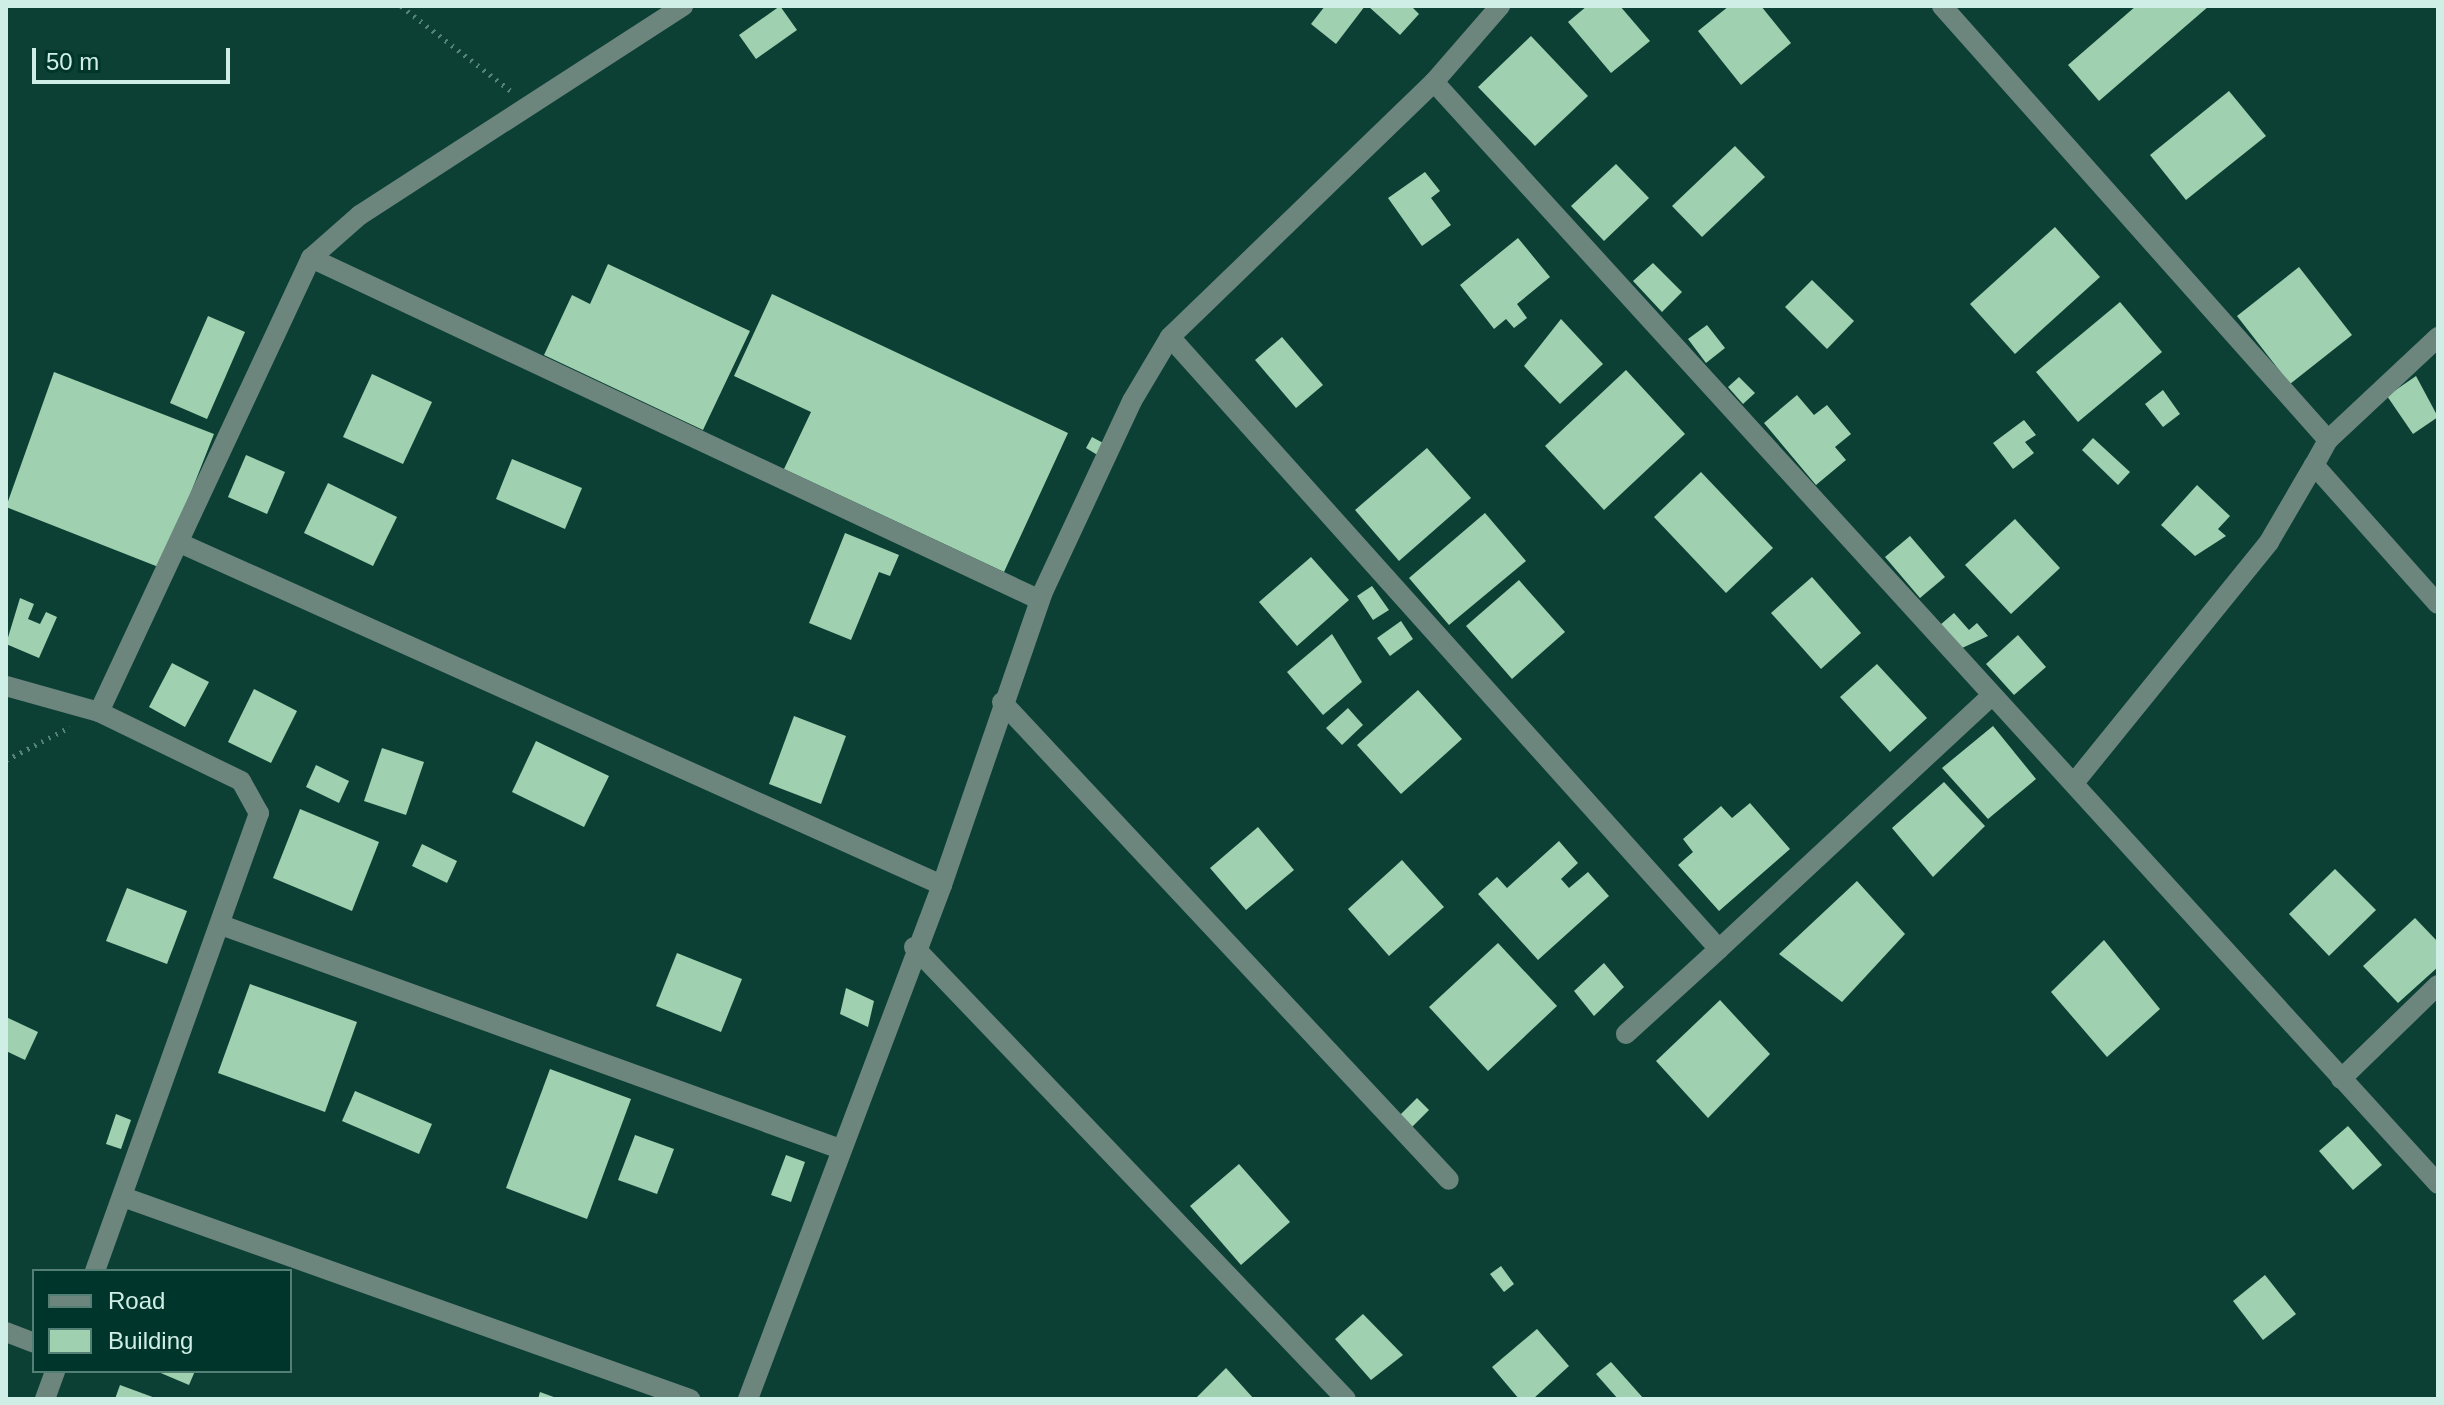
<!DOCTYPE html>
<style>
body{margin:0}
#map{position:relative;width:2444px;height:1405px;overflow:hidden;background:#0d4035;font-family:Helvetica,sans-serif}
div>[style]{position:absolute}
.building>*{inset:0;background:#9fd0af}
.path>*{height:5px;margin-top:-2.5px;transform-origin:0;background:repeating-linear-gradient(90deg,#578278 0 2px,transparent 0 8px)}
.minor>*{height:20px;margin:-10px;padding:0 10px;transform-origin:10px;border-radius:10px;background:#6c867e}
span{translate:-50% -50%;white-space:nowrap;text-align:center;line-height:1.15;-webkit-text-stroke:8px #00352b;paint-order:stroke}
.frame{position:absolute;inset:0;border:8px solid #cfeee5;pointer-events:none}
.legend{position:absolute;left:32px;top:1269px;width:260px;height:104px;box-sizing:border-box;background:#00352b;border:2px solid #537f75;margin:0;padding:10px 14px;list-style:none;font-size:24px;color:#cfeee5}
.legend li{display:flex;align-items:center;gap:16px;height:40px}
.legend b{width:40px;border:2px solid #537f75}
.scale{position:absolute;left:32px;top:48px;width:198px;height:36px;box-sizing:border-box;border:4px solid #cfeee5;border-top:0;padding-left:10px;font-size:24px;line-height:28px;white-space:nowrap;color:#cfeee5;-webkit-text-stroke:6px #00352b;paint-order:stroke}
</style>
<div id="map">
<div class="building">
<div style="clip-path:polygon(780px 6px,797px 30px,756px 59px,739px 35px)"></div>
<div style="clip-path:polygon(1325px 6px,1365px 6px,1336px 44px,1311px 24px)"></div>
<div style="clip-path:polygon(1368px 6px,1411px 6px,1419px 14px,1400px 35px)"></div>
<div style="clip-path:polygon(1587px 6px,1620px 6px,1650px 41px,1611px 73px,1568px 22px)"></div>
<div style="clip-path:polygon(1729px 6px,1761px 6px,1791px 43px,1741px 85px,1698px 31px)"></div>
<div style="clip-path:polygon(2136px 6px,2209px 6px,2099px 101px,2068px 65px)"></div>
<div style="clip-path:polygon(1531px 36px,1588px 96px,1535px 146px,1478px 87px)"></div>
<div style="clip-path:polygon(2229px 91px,2266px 136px,2186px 200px,2150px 155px)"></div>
<div style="clip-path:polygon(1735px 146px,1765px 177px,1702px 237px,1672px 206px)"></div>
<div style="clip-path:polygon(1616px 164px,1649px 198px,1604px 241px,1571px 206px)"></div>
<div style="clip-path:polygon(1425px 172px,1440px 191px,1431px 198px,1451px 225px,1422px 246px,1388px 198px)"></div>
<div style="clip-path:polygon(2055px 227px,2100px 277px,2015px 354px,1970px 304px)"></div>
<div style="clip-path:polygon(1518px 238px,1550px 277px,1517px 304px,1527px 318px,1514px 328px,1506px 319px,1494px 329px,1460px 285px)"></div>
<div style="clip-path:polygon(1653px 263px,1682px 292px,1662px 312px,1633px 281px)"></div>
<div style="clip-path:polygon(608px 264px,750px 331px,703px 430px,544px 355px,572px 295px,590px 304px)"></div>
<div style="clip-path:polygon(2299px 267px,2352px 335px,2290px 384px,2237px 316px)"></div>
<div style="clip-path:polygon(1812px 280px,1854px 321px,1827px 349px,1785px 307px)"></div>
<div style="clip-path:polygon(772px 294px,1068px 433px,1004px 572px,784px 469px,811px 412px,734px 376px)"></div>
<div style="clip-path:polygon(2120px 302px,2162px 352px,2078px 422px,2036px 372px)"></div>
<div style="clip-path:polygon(208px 316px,245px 332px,207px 419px,170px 403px)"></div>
<div style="clip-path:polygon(1561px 319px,1603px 364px,1560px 404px,1524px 366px)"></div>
<div style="clip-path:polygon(1707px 325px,1725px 348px,1706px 363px,1688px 339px)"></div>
<div style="clip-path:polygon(1282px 337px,1323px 385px,1296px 408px,1255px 360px)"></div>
<div style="clip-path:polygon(1626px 370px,1685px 434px,1604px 510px,1545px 446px)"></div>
<div style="clip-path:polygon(54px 372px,214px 434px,161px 568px,6px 507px)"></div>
<div style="clip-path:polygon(372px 374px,432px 402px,403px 464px,343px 437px)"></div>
<div style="clip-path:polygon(2416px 376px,2438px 417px,2413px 434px,2387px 396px)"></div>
<div style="clip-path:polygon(1739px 377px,1755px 393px,1743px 404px,1728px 387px)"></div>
<div style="clip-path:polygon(2163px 390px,2180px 414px,2163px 427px,2145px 404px)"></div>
<div style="clip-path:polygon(1797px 395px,1814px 415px,1827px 405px,1851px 434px,1835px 447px,1846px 460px,1816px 485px,1764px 423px)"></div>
<div style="clip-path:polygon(2024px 420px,2036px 435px,2025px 442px,2034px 453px,2013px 469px,1993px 443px)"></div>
<div style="clip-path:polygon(1092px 437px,1105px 444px,1099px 456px,1086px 448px)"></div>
<div style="clip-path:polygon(2093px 438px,2130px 472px,2118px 485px,2082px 450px)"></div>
<div style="clip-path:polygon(1427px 448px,1471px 498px,1399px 561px,1355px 510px)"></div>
<div style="clip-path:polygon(246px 455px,285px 472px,267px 514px,228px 497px)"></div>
<div style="clip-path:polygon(512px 459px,582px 488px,565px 529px,496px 499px)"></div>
<div style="clip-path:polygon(1701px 472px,1773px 548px,1726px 593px,1654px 517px)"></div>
<div style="clip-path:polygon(328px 483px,397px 517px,373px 566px,304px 533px)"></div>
<div style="clip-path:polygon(2197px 485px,2230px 516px,2218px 529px,2226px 536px,2195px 556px,2161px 525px)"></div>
<div style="clip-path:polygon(1485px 513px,1526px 561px,1449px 625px,1409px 578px)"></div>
<div style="clip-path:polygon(2015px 519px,2060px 568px,2011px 614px,1965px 565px)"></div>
<div style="clip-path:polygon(845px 533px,899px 555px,890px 576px,879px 572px,851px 640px,809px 623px)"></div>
<div style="clip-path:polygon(1910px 536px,1945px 577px,1920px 598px,1885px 557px)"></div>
<div style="clip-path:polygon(1311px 557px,1349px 600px,1297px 646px,1259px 602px)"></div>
<div style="clip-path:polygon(1812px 577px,1861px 633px,1821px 669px,1771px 613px)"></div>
<div style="clip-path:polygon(1519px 580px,1565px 632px,1512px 679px,1466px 626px)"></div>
<div style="clip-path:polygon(1372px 586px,1389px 610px,1373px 620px,1357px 596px)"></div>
<div style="clip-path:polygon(20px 598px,34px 604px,28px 619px,40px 624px,46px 612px,57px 617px,39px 658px,6px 644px)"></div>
<div style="clip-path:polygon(1954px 613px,1969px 630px,1977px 623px,1988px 636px,1960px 649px,1940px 625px)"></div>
<div style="clip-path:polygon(1401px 621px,1413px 639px,1390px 656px,1377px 638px)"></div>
<div style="clip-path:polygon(1332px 634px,1362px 682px,1323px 715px,1287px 672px)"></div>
<div style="clip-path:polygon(2018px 635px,2046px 667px,2014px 695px,1986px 664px)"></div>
<div style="clip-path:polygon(172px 663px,209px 682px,185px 727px,149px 707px)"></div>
<div style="clip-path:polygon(1877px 664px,1927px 718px,1890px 752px,1840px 697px)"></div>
<div style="clip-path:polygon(254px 689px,297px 711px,271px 763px,228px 742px)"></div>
<div style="clip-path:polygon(1418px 690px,1462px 739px,1401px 794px,1357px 745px)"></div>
<div style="clip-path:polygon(1348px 708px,1363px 725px,1342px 745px,1326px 728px)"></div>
<div style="clip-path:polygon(794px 716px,846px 736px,821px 804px,769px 784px)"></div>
<div style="clip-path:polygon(1993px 726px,2036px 779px,1988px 819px,1942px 768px)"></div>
<div style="clip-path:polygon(536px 741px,609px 776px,584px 827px,512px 792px)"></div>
<div style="clip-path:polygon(382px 748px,424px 762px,406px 815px,364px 801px)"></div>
<div style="clip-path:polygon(316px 765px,349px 781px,339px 803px,306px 787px)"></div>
<div style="clip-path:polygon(1944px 782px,1985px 826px,1933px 877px,1892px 828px)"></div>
<div style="clip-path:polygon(1750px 803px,1790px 849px,1719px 911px,1678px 865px,1693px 852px,1683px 839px,1721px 806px,1732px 818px)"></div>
<div style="clip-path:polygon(300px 809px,379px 842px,352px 911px,273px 878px)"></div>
<div style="clip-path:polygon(1258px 827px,1294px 870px,1246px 910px,1210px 868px)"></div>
<div style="clip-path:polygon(1559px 841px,1578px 863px,1561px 879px,1569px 888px,1588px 872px,1609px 896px,1538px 960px,1478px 894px,1497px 877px,1507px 888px)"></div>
<div style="clip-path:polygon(422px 844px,457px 861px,447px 883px,412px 866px)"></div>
<div style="clip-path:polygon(1402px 860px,1444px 907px,1389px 956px,1348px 909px)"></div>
<div style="clip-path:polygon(2335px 869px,2376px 910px,2329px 956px,2289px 914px)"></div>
<div style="clip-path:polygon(1857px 881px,1905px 934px,1842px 1002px,1779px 954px)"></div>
<div style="clip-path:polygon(127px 888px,187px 911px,167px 964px,106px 941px)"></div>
<div style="clip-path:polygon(2415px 918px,2438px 942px,2438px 967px,2398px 1003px,2363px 966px)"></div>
<div style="clip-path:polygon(2104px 940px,2160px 1009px,2107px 1057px,2051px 992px)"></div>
<div style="clip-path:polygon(1498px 943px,1557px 1006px,1488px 1071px,1429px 1007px)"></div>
<div style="clip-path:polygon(677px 953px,742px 979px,721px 1032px,656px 1006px)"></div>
<div style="clip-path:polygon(1604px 963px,1624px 987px,1594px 1016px,1574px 991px)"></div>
<div style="clip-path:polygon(250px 984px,357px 1022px,325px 1112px,218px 1073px)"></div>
<div style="clip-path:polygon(846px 988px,874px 1001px,868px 1027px,840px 1014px)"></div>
<div style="clip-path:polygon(1720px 1000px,1770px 1054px,1708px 1118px,1656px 1061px)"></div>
<div style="clip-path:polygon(6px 1017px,38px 1032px,25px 1060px,6px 1051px)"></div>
<div style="clip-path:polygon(550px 1069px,631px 1099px,587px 1219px,506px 1188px)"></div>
<div style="clip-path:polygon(355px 1091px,432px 1124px,419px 1154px,342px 1121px)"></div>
<div style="clip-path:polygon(1417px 1098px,1429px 1110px,1412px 1127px,1400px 1115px)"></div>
<div style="clip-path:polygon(116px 1114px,131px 1120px,121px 1149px,106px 1144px)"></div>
<div style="clip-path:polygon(2348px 1126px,2382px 1165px,2353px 1190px,2319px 1151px)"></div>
<div style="clip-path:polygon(635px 1135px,674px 1149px,657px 1194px,618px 1180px)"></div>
<div style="clip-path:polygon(786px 1155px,805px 1162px,791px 1202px,771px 1195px)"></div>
<div style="clip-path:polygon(1239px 1164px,1290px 1222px,1241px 1265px,1190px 1206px)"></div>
<div style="clip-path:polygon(1501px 1266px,1514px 1284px,1504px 1292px,1490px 1274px)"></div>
<div style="clip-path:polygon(2265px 1275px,2296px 1314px,2263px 1340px,2233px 1301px)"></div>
<div style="clip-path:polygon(1363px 1314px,1403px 1355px,1371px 1380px,1335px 1339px)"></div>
<div style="clip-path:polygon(1537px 1329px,1569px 1366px,1533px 1399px,1519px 1399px,1492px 1367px)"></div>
<div style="clip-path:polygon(1611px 1362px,1644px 1399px,1618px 1399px,1596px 1374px)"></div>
<div style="clip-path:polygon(1226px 1368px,1254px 1399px,1195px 1399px)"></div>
<div style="clip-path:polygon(156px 1371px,195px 1371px,189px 1385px)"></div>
<div style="clip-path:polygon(120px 1385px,158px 1399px,115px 1399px)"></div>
<div style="clip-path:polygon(540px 1392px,559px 1399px,538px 1399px)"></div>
</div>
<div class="path">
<div style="left:401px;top:6px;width:139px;rotate:37.7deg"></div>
<div style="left:6px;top:760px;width:72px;rotate:-27.3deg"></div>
</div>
<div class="minor">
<div style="left:1942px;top:6px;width:581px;rotate:48.35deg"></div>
<div style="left:2328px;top:440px;width:29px;rotate:119deg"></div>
<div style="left:2314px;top:465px;width:186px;rotate:48.3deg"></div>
<div style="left:1434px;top:82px;width:1491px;rotate:47.66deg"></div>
<div style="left:311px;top:258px;width:805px;rotate:25.13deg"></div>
<div style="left:1170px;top:337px;width:822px;rotate:48.11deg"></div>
<div style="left:1719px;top:949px;width:126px;rotate:137.6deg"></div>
<div style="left:2328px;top:440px;width:151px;rotate:-43.1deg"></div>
<div style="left:182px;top:544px;width:833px;rotate:24.17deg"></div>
<div style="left:6px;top:686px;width:97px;rotate:15.6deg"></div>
<div style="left:99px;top:712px;width:158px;rotate:25.9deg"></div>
<div style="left:241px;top:781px;width:37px;rotate:61deg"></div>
<div style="left:259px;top:813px;width:486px;rotate:109.7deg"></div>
<div style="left:1002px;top:702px;width:654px;rotate:46.92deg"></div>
<div style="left:99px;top:712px;width:501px;rotate:-64.97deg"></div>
<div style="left:311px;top:258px;width:65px;rotate:-41.3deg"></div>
<div style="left:360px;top:215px;width:385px;rotate:-32.9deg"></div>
<div style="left:2074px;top:783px;width:310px;rotate:-51deg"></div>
<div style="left:2269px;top:542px;width:89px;rotate:-59.7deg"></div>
<div style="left:224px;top:926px;width:655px;rotate:19.9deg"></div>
<div style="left:914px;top:947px;width:625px;rotate:46.3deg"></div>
<div style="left:1719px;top:949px;width:373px;rotate:-42.9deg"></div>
<div style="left:2341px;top:1079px;width:135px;rotate:-44.1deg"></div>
<div style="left:126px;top:1198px;width:599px;rotate:19.62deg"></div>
<div style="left:6px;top:1332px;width:30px;rotate:21deg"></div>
<div style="left:45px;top:1399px;width:30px;rotate:-70deg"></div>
<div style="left:748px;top:1399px;width:549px;rotate:-69.32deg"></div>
<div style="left:942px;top:885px;width:308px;rotate:-71deg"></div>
<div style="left:1042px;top:594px;width:213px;rotate:-65deg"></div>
<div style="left:1132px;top:401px;width:74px;rotate:-59.3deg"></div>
<div style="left:1170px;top:337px;width:367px;rotate:-44deg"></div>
<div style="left:1434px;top:82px;width:101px;rotate:-49deg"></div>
</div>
<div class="frame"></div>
<ul class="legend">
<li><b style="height:10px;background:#6c867e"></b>Road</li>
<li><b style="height:22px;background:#9fd0af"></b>Building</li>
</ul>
<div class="scale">50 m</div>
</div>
